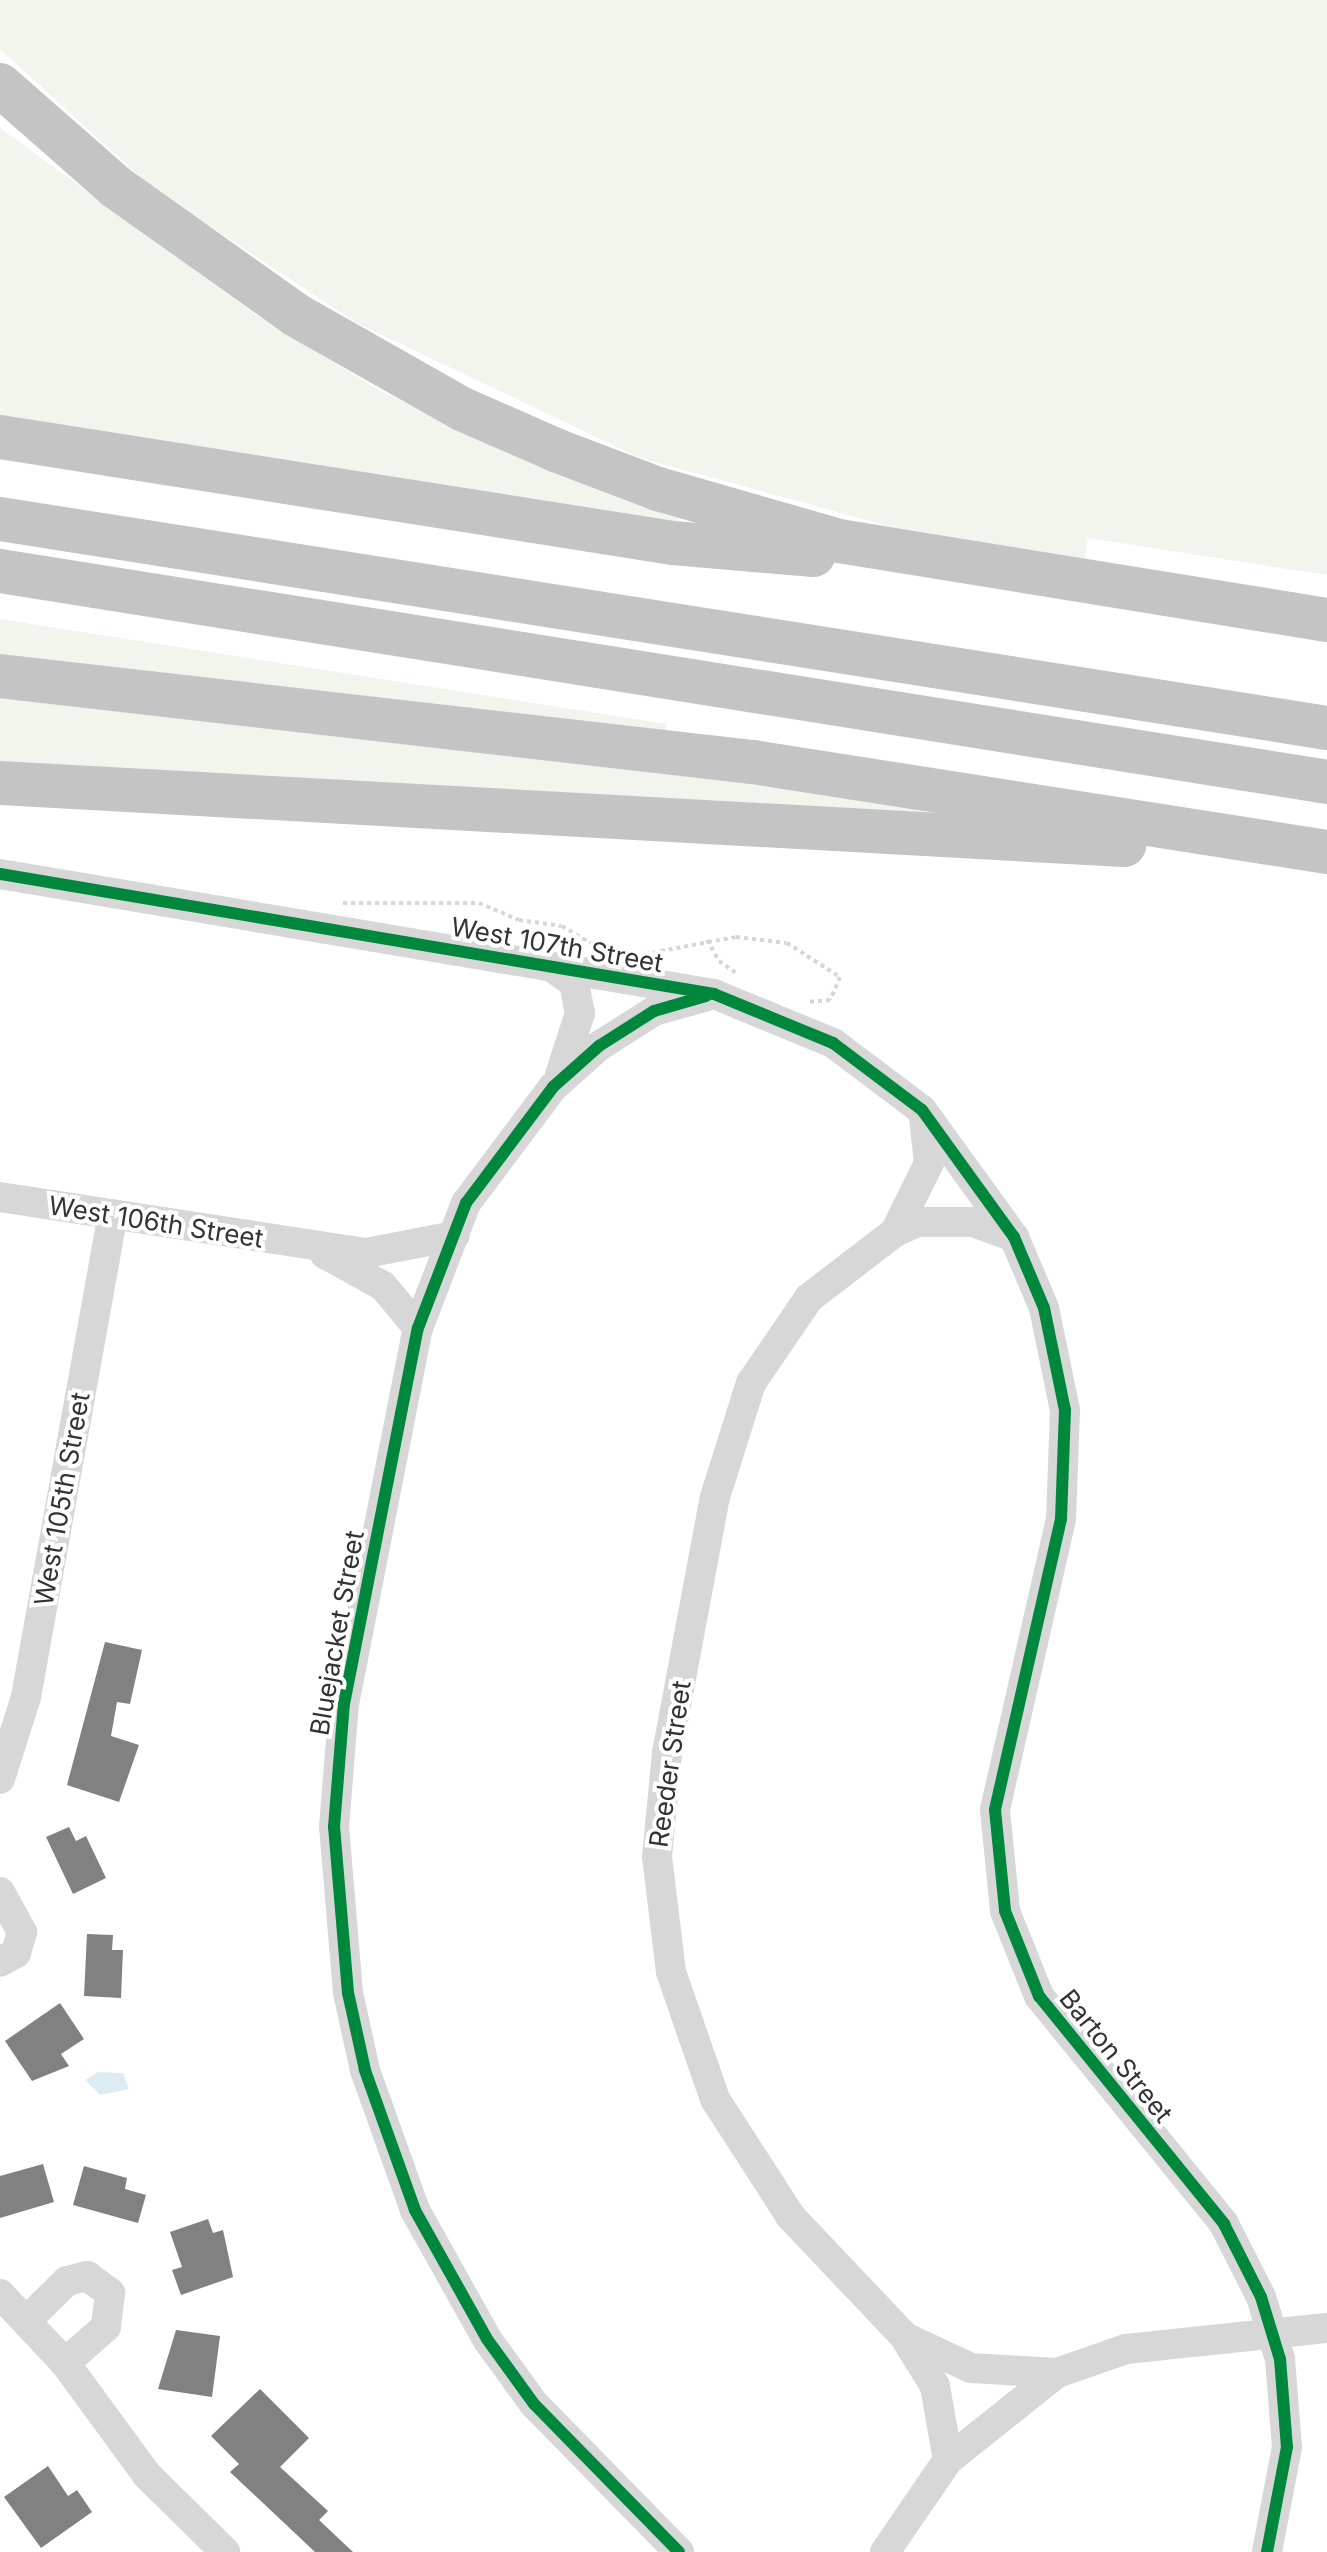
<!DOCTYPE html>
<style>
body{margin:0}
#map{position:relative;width:1327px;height:2552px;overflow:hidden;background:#fff;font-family:Inter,sans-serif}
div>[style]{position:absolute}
.green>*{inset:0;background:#f1f5ed}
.water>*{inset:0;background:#ddebf3}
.building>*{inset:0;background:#818181}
.path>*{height:4px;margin-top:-2px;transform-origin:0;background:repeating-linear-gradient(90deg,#d6d6d6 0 4px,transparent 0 8px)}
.minor>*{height:30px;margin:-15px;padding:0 15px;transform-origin:15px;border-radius:15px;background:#d7d7d7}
.highway>*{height:44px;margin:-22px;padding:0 22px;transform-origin:22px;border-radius:22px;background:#c4c4c4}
.cycleway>*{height:12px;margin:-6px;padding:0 6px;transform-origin:6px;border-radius:6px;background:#00873e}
span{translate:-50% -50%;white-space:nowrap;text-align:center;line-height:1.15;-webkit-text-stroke:8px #fff;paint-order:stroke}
.street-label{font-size:26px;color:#333}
</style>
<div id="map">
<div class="green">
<div style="clip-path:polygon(0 0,1327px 0,1327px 575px,1088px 538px,1085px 559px,889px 526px,640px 458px,357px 323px,152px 188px,0 49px)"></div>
<div style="clip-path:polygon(0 128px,255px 314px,375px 388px,489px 443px,683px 513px,676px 524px,0 417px)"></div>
<div style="clip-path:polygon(0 619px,667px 724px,665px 736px,0 664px)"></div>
<div style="clip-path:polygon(0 692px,925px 804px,923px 812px,0 762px)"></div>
</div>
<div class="water">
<div style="clip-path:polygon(98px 2072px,123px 2073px,129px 2089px,100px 2095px,85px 2080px)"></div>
</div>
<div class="building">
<div style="clip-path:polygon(105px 1642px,142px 1650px,130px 1704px,117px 1702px,111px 1736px,139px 1745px,119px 1802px,67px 1785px)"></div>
<div style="clip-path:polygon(69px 1827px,76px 1841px,86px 1836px,106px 1878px,73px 1894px,46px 1837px)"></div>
<div style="clip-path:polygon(87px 1934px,113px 1935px,112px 1950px,123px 1950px,121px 1998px,84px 1996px)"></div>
<div style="clip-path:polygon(60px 2003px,84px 2039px,61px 2054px,69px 2066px,32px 2081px,5px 2041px)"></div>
<div style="clip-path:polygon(43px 2164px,54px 2202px,0 2218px,0 2176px)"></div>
<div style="clip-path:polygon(84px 2166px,127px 2178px,125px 2189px,146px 2195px,138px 2223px,73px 2205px)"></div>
<div style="clip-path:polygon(208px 2219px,213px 2233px,223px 2230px,233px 2277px,181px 2295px,172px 2270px,182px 2267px,170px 2232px)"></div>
<div style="clip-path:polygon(176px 2330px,220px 2336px,212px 2397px,158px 2389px)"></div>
<div style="clip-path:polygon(260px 2389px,309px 2438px,280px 2467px,328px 2511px,319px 2520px,353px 2552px,315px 2552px,230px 2472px,239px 2464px,211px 2436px)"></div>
<div style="clip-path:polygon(48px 2466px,68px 2496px,77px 2490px,92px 2512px,41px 2548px,4px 2497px)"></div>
</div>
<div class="path">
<div style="left:343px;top:903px;width:136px"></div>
<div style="left:479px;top:903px;width:43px;rotate:23deg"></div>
<div style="left:519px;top:920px;width:43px;rotate:7.9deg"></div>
<div style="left:562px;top:926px;width:39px;rotate:31deg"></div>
<div style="left:707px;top:940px;width:24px;rotate:60deg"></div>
<div style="left:719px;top:961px;width:21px;rotate:35deg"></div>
<div style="left:645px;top:954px;width:93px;rotate:-10.6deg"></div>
<div style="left:736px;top:937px;width:51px;rotate:6.7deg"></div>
<div style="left:787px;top:943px;width:63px;rotate:32.7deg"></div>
<div style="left:840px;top:977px;width:25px;rotate:113deg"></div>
<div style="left:830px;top:1000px;width:23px;rotate:175deg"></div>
</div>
<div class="minor">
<div style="left:0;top:874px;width:724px;rotate:9.54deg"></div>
<div style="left:714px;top:994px;width:129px;rotate:22.4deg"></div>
<div style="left:833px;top:1043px;width:111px;rotate:37deg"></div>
<div style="left:922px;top:1110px;width:157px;rotate:54.1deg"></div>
<div style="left:1014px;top:1237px;width:77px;rotate:67.1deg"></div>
<div style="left:1044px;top:1308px;width:104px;rotate:78.4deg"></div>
<div style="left:1065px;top:1410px;width:109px;rotate:92.1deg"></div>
<div style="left:1061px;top:1519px;width:298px;rotate:102.8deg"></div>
<div style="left:995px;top:1810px;width:101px;rotate:84.3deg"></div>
<div style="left:1005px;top:1911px;width:92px;rotate:68.2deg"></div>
<div style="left:1039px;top:1996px;width:294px;rotate:50.9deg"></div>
<div style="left:1224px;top:2224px;width:82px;rotate:63.1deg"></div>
<div style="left:1261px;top:2297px;width:65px;rotate:73deg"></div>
<div style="left:1280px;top:2359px;width:88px;rotate:85.5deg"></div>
<div style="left:1287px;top:2447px;width:107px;rotate:100.8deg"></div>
<div style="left:550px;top:966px;width:29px;rotate:35deg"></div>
<div style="left:574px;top:983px;width:31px;rotate:79deg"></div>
<div style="left:580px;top:1013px;width:65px;rotate:107.9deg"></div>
<div style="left:0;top:1197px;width:370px;rotate:8.7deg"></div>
<div style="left:366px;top:1253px;width:90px;rotate:-10.9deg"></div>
<div style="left:895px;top:1232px;width:77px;rotate:-63.8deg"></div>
<div style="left:929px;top:1163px;width:45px;rotate:-96.3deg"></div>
<div style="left:325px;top:1254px;width:66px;rotate:28.9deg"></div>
<div style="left:383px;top:1286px;width:55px;rotate:50.2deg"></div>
<div style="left:0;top:1779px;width:86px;rotate:-72.4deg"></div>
<div style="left:26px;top:1697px;width:490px;rotate:-79.8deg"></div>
<div style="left:0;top:1892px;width:46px;rotate:61.2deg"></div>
<div style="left:22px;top:1932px;width:22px;rotate:106deg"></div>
<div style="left:16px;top:1953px;width:18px;rotate:151deg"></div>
<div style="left:0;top:2294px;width:95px;rotate:46.7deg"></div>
<div style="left:65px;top:2363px;width:139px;rotate:53.8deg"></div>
<div style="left:147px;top:2475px;width:110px;rotate:44.6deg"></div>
<div style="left:28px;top:2319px;width:54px;rotate:-44.3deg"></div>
<div style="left:67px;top:2281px;width:21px;rotate:-14deg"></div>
<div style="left:87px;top:2276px;width:29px;rotate:36deg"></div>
<div style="left:110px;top:2293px;width:34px;rotate:97deg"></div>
<div style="left:106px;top:2327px;width:55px;rotate:138.7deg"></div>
<div style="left:909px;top:2339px;width:68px;rotate:25.1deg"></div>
<div style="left:971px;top:2368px;width:86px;rotate:3.3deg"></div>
<div style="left:948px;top:2460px;width:75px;rotate:-100deg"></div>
<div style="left:935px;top:2386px;width:59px;rotate:-121.8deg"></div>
<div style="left:904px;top:2336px;width:164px;rotate:-133.5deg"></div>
<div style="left:791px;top:2217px;width:140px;rotate:-122.8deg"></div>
<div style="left:715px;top:2099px;width:134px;rotate:-109.1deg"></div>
<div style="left:671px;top:1972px;width:116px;rotate:-96.9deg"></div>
<div style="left:657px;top:1857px;width:104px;rotate:-84.5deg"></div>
<div style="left:667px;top:1753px;width:260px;rotate:-79.4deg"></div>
<div style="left:715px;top:1497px;width:120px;rotate:-72.5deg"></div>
<div style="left:751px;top:1383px;width:103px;rotate:-55.7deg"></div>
<div style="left:809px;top:1298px;width:108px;rotate:-37.5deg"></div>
<div style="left:895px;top:1232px;width:24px;rotate:-24deg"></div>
<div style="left:917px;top:1222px;width:56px"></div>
<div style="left:973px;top:1222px;width:44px;rotate:20.1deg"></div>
<div style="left:679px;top:2552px;width:207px;rotate:-134.4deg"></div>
<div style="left:534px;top:2404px;width:80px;rotate:-125.9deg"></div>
<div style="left:487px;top:2339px;width:148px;rotate:-119.2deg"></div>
<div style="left:415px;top:2210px;width:149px;rotate:-109.7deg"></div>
<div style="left:365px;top:2070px;width:79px;rotate:-102.4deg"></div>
<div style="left:348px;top:1993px;width:167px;rotate:-94.8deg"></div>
<div style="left:334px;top:1827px;width:123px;rotate:-85.4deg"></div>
<div style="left:344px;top:1704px;width:383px;rotate:-78.9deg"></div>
<div style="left:418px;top:1328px;width:134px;rotate:-69deg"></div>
<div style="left:466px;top:1203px;width:145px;rotate:-53.1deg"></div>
<div style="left:553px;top:1087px;width:62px;rotate:-41.7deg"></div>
<div style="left:599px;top:1046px;width:65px;rotate:-32.5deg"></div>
<div style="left:654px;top:1011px;width:52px;rotate:-15.6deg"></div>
<div style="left:885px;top:2552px;width:112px;rotate:-55.6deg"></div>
<div style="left:948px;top:2460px;width:139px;rotate:-38.6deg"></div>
<div style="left:1057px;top:2373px;width:73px;rotate:-19.2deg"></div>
<div style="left:1126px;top:2349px;width:202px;rotate:-6deg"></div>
</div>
<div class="highway">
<div style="left:0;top:85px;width:154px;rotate:41.3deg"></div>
<div style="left:116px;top:187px;width:221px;rotate:35.4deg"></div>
<div style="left:296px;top:315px;width:191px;rotate:29.5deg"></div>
<div style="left:462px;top:409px;width:105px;rotate:23.6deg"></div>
<div style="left:558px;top:451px;width:107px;rotate:20.8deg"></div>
<div style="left:658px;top:489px;width:188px;rotate:16deg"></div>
<div style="left:839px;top:541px;width:494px;rotate:9.2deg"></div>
<div style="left:0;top:437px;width:681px;rotate:8.95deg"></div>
<div style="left:673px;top:543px;width:141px;rotate:4.9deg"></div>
<div style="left:0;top:519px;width:1343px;rotate:8.95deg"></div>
<div style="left:0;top:571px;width:1344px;rotate:9.03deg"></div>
<div style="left:0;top:676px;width:758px;rotate:6.52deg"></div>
<div style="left:753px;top:762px;width:581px;rotate:8.91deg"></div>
<div style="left:0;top:783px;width:1126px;rotate:3.16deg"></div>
</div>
<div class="cycleway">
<div style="left:0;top:874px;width:724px;rotate:9.54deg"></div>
<div style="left:714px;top:994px;width:129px;rotate:22.4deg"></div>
<div style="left:833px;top:1043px;width:111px;rotate:37deg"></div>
<div style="left:922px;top:1110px;width:157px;rotate:54.1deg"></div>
<div style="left:1014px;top:1237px;width:77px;rotate:67.1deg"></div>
<div style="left:1044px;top:1308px;width:104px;rotate:78.4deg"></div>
<div style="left:1065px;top:1410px;width:109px;rotate:92.1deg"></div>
<div style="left:1061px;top:1519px;width:298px;rotate:102.8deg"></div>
<div style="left:995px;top:1810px;width:101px;rotate:84.3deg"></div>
<div style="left:1005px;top:1911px;width:92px;rotate:68.2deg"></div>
<div style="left:1039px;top:1996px;width:294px;rotate:50.9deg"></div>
<div style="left:1224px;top:2224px;width:82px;rotate:63.1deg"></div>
<div style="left:1261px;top:2297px;width:65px;rotate:73deg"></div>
<div style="left:1280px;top:2359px;width:88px;rotate:85.5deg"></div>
<div style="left:1287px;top:2447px;width:107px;rotate:100.8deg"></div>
<div style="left:679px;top:2552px;width:207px;rotate:-134.4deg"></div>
<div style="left:534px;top:2404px;width:80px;rotate:-125.9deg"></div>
<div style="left:487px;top:2339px;width:148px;rotate:-119.2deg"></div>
<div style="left:415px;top:2210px;width:149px;rotate:-109.7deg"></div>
<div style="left:365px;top:2070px;width:79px;rotate:-102.4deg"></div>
<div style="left:348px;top:1993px;width:167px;rotate:-94.8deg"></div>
<div style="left:334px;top:1827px;width:123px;rotate:-85.4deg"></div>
<div style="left:344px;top:1704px;width:383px;rotate:-78.9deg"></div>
<div style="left:418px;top:1328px;width:134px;rotate:-69deg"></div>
<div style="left:466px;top:1203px;width:145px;rotate:-53.1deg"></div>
<div style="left:553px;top:1087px;width:62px;rotate:-41.7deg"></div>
<div style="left:599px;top:1046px;width:65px;rotate:-32.5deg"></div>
<div style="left:654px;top:1011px;width:54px;rotate:-16.1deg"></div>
</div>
<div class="street-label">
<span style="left:557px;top:945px;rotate:10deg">West 107th Street</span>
<span style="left:156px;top:1222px;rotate:9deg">West 106th Street</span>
<span style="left:62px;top:1499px;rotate:-80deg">West 105th Street</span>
<span style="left:337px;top:1633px;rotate:-80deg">Bluejacket Street</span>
<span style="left:670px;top:1764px;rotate:-82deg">Reeder Street</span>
<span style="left:1116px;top:2056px;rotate:51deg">Barton Street</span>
</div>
</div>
